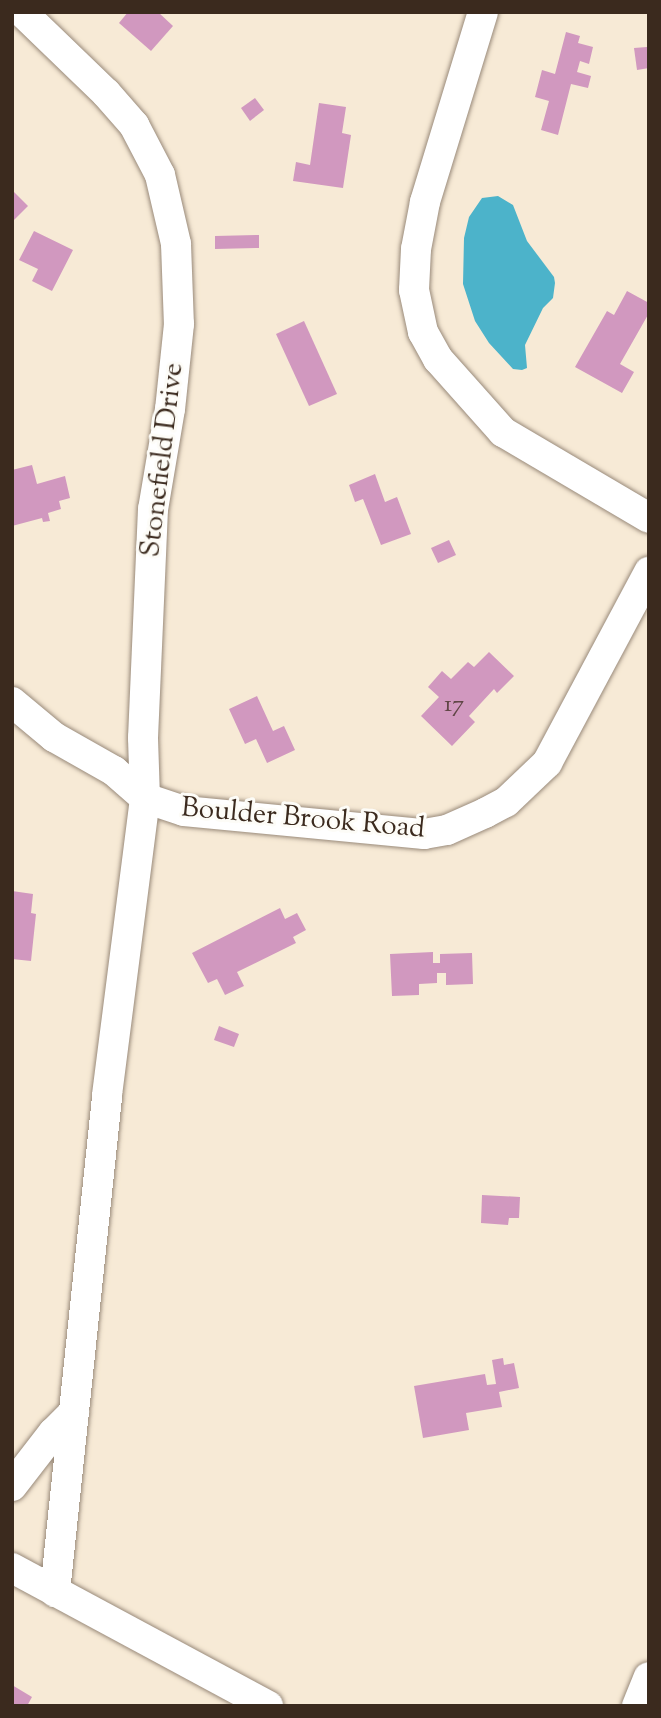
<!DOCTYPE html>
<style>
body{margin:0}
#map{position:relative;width:661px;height:1718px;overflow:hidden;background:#f7ead6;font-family:"Sorts Mill Goudy",serif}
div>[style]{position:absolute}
.water>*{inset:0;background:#4cb3ca}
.building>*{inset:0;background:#d198bf}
.roads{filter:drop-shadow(0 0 2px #998a7a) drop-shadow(0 0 2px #998a7a)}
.minor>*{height:30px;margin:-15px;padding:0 15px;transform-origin:15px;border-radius:15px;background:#fff}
span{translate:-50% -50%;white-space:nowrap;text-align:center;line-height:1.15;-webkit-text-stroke:6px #fdfcf7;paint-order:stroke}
.number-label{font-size:24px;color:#604646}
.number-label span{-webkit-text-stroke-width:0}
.street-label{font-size:28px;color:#3b2a1e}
.frame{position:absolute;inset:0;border:14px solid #3b2a1e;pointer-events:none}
</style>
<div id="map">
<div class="water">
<div style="clip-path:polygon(498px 196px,513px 205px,527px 241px,554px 277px,555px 283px,553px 298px,543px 308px,525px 345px,527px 368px,522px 370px,513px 369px,489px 343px,475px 321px,463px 284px,464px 238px,469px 217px,482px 198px)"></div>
</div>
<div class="building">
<div style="clip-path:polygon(128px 12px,158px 12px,173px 26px,151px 51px,119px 23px)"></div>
<div style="clip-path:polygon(566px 32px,580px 36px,578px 43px,593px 47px,589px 64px,580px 61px,577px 72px,591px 76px,588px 88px,571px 84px,558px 135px,541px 130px,549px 101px,535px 97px,542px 70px,555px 74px)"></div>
<div style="clip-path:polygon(647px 47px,649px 68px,637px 70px,634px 48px)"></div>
<div style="clip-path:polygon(255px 98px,264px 110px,250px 121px,241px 108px)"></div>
<div style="clip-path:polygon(319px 103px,346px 107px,342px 133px,351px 135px,343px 188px,293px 181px,296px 162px,310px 165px)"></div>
<div style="clip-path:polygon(14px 192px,28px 206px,12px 222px,12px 194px)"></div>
<div style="clip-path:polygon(34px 231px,73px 250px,52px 291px,32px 281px,38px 269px,19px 260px)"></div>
<div style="clip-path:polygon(259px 235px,259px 248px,215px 249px,215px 236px)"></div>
<div style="clip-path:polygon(627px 291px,649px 303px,649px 313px,620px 364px,634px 372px,622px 393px,575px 367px,607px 311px,614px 315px)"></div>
<div style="clip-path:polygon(304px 321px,337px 394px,309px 406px,276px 334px)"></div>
<div style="clip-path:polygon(32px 465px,37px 484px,65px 476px,70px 498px,59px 501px,61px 509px,48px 513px,50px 521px,43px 522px,42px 518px,12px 526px,12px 470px)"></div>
<div style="clip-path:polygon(375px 474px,385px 502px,397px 497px,411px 534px,381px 545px,363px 499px,355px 502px,349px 485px)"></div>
<div style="clip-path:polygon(449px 540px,456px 555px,438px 563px,431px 548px)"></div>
<div style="clip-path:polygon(489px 652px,514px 676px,497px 693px,494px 689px,469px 716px,475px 722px,452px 746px,421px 716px,439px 697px,428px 687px,442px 671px,451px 679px,468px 662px,474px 667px)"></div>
<div style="clip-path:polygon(257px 696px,273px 731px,284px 726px,295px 750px,267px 763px,256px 739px,245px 744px,229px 709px)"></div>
<div style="clip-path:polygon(12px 891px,33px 894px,31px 913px,36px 914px,31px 961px,12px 959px)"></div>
<div style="clip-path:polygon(280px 908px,285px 919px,297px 913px,306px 930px,293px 937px,296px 943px,237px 972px,244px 986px,225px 995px,217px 979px,208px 983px,192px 953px)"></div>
<div style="clip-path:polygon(433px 952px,433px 963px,440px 963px,440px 954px,472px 953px,473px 984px,446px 985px,446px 973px,437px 973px,437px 983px,419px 984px,419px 995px,392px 996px,390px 954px)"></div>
<div style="clip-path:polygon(219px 1026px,239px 1034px,234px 1047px,214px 1040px)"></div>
<div style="clip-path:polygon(482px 1195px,520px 1197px,519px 1218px,509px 1218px,508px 1225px,481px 1223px)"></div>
<div style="clip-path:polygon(503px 1358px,504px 1365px,514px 1363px,519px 1388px,499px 1392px,502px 1407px,466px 1413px,469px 1430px,423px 1438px,414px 1386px,485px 1374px,487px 1385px,496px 1384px,492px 1360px)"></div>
<div style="clip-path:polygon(12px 1685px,32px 1697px,27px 1706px,12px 1706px)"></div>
</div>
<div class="roads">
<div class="minor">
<div style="left:22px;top:12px;width:117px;rotate:44deg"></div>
<div style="left:106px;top:93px;width:43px;rotate:48.8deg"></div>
<div style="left:134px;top:125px;width:56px;rotate:62.5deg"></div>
<div style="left:160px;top:175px;width:71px;rotate:76.9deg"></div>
<div style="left:176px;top:244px;width:80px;rotate:87.9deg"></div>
<div style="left:179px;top:324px;width:85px;rotate:96deg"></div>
<div style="left:170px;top:409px;width:101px;rotate:99.6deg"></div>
<div style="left:153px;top:509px;width:229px;rotate:92.5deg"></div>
<div style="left:143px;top:738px;width:60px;rotate:88.1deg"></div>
<div style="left:483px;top:12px;width:199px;rotate:107deg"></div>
<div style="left:425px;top:202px;width:48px;rotate:100.8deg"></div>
<div style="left:416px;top:249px;width:41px;rotate:92.8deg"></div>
<div style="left:414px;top:290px;width:43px;rotate:77.9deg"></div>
<div style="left:423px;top:332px;width:31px;rotate:61deg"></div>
<div style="left:438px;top:359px;width:98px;rotate:48.3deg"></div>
<div style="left:503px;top:432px;width:169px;rotate:30.5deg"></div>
<div style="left:12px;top:702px;width:55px;rotate:39.8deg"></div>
<div style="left:54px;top:737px;width:69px;rotate:29.5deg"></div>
<div style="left:114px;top:771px;width:41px;rotate:41.1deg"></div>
<div style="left:12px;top:1486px;width:67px;rotate:-52.3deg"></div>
<div style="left:53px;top:1433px;width:30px;rotate:-45deg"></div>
<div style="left:12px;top:1568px;width:291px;rotate:28.3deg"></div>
<div style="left:55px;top:1592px;width:500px;rotate:-84deg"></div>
<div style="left:107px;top:1095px;width:299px;rotate:-82.7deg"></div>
<div style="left:145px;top:798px;width:41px;rotate:18.4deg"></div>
<div style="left:184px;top:811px;width:241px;rotate:5.5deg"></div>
<div style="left:424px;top:834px;width:23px;rotate:-10deg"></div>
<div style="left:447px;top:830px;width:42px;rotate:-24.1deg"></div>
<div style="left:485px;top:813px;width:24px;rotate:-28deg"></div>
<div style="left:506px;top:802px;width:57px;rotate:-43.6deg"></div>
<div style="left:547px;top:763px;width:217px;rotate:-61.9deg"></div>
<div style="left:637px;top:1706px;width:31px;rotate:-68deg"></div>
</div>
</div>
<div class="number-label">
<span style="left:454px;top:706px">17</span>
</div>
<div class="street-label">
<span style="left:163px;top:460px;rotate:-83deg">Stonefield Drive</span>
<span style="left:303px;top:819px;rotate:5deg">Boulder Brook Road</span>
</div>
<div class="frame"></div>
</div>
